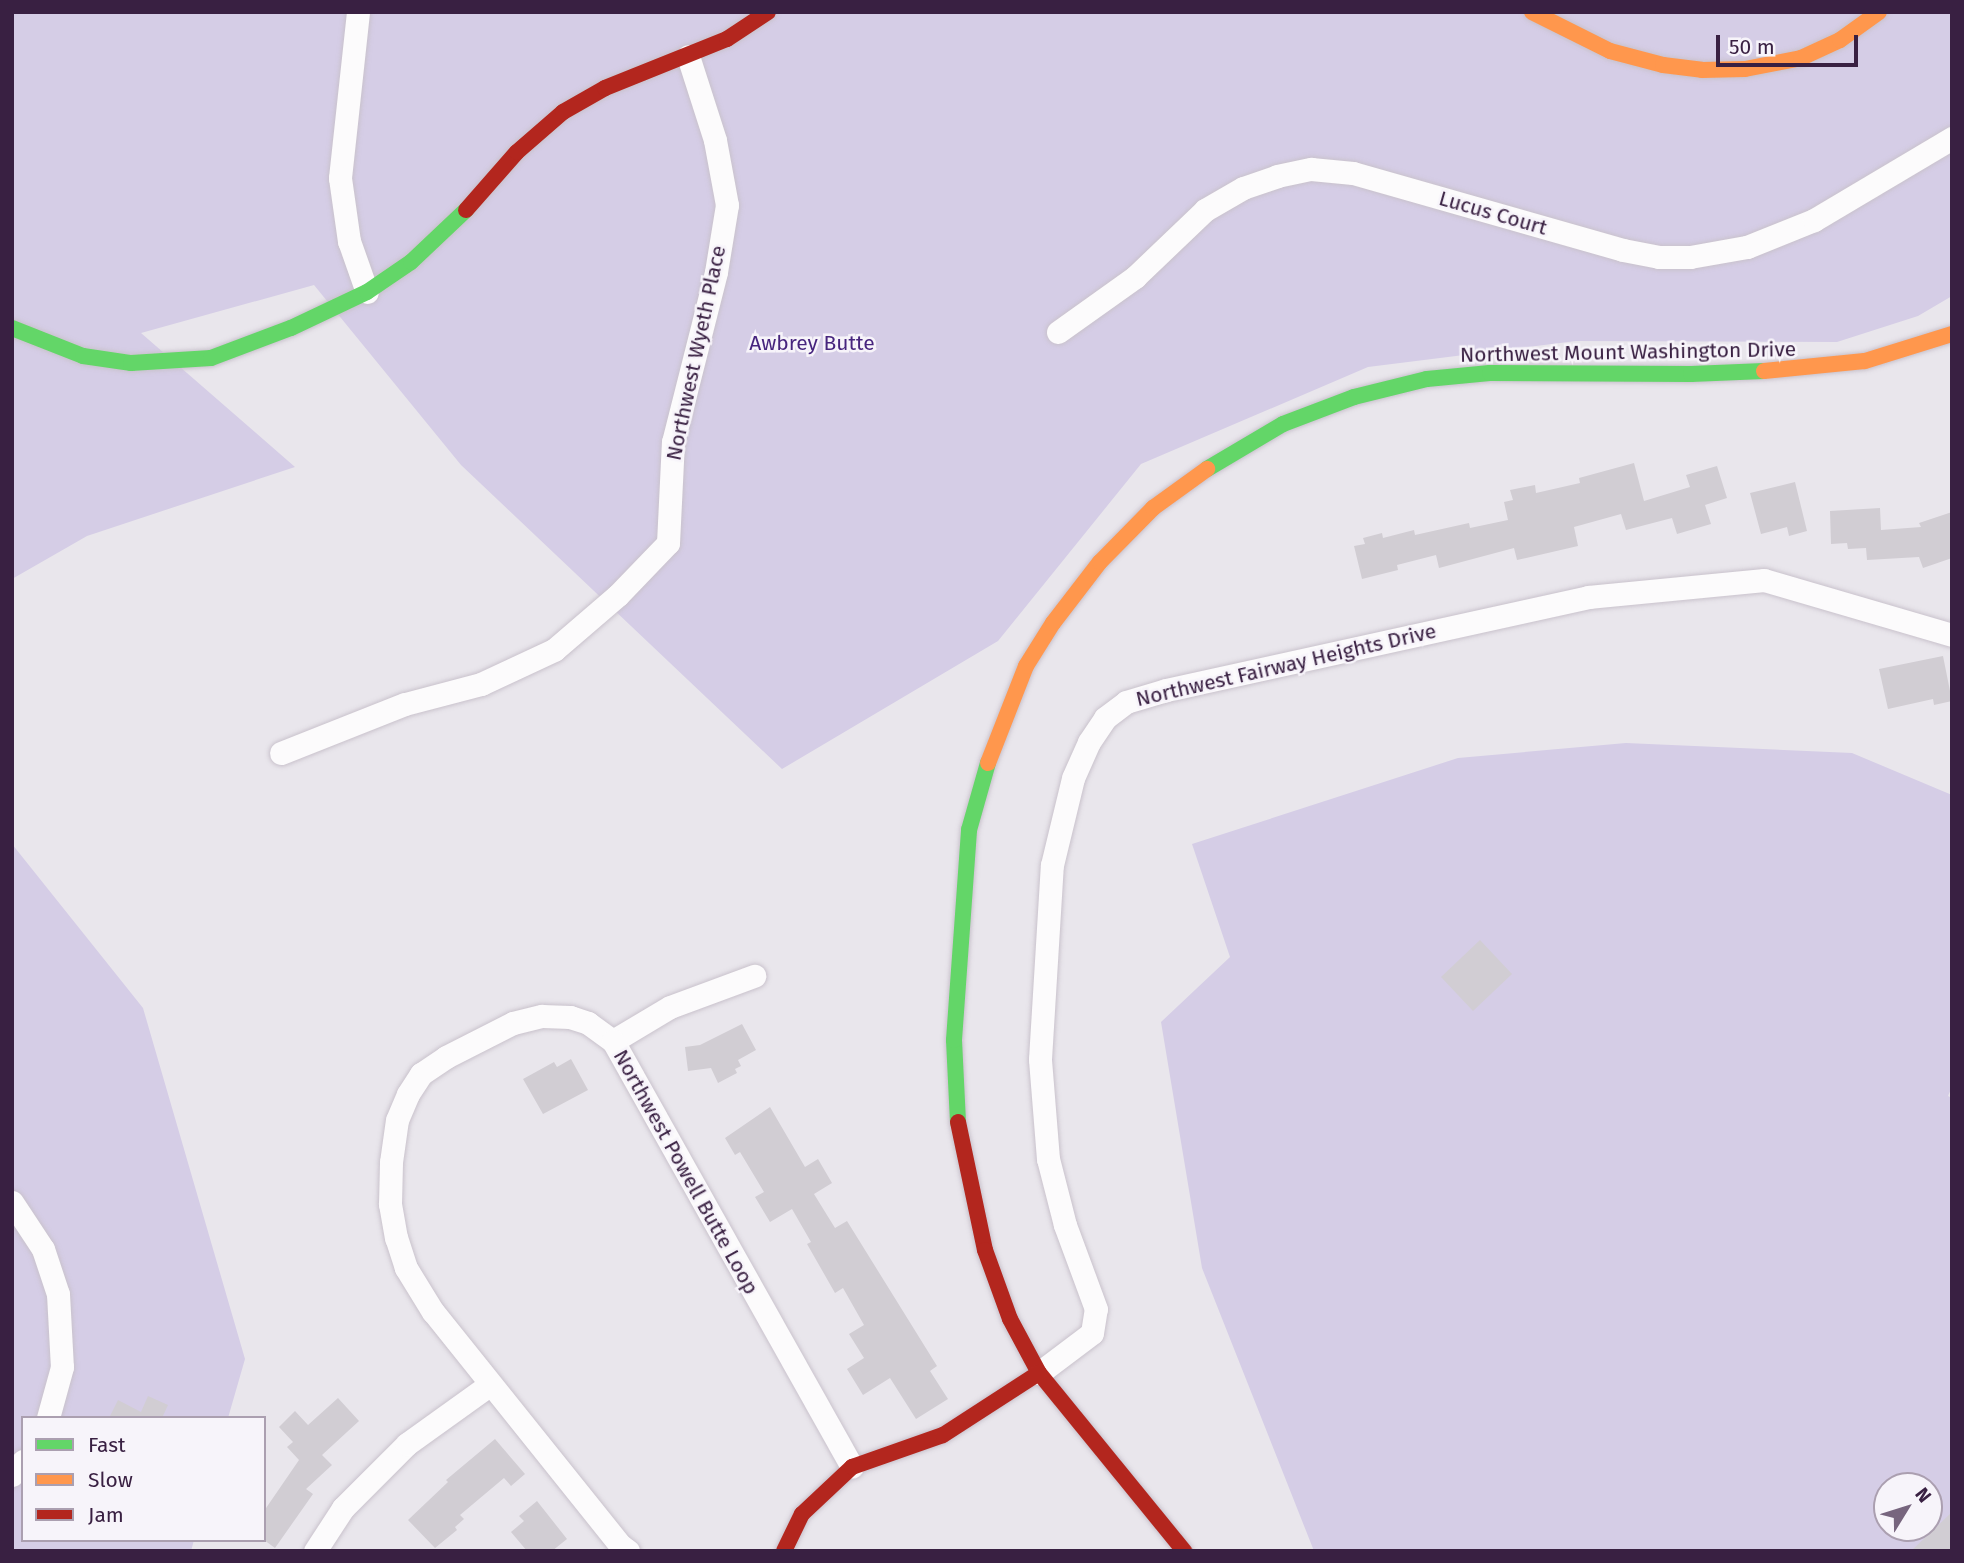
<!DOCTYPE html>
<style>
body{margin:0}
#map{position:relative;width:1964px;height:1563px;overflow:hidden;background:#e9e6ec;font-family:"Fira Sans",sans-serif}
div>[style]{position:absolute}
.green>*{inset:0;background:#d5cde6}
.building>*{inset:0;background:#d1cdd3}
.roads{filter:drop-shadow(0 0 2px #c9c2cc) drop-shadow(0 0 2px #c9c2cc)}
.street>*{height:23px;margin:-11.5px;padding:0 11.5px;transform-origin:11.5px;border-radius:11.5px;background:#fcfbfc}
.fast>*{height:16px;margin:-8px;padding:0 8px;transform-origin:8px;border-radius:8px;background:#63d668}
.slow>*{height:16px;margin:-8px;padding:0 8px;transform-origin:8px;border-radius:8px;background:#ff974d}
.jam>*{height:16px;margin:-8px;padding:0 8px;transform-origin:8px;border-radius:8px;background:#b3261e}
span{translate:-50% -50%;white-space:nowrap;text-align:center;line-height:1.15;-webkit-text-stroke:5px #f7f4fa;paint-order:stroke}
.street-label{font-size:21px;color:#392042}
.park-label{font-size:21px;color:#47257e}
.frame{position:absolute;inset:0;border:14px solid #392042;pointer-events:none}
.legend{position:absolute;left:21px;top:1416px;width:245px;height:126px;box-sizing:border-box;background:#f7f4fa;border:2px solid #ab9fb0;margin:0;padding:9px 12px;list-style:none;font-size:21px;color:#392042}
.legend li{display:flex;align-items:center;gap:14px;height:35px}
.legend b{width:35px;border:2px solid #ab9fb0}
.north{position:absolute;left:1873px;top:1472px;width:70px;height:70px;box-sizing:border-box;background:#f7f4fa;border:2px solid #ab9fb0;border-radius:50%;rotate:52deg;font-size:19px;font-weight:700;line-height:28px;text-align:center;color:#392042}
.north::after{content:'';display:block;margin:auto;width:24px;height:32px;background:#77657e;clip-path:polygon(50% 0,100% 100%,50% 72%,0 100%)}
.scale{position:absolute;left:1716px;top:35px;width:142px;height:32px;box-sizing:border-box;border:4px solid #392042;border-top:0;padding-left:9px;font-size:21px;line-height:24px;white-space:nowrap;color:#392042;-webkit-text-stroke:5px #f7f4fa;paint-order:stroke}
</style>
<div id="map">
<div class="green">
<div style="clip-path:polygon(12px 12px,1952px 12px,1952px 296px,1918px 316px,1837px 342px,1576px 341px,1368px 367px,1141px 464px,998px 641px,782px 769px,461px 465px,314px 285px,141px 333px,295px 467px,87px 536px,12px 579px)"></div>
<div style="clip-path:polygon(evenodd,1626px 743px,1852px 753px,1952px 795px,1952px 1087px,1948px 1096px,1952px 1098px,1952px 1551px,1314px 1551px,1202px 1268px,1161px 1022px,1230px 957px,1192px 844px,1458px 758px,1626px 743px,1887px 1486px,1929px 1486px,1929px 1528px,1887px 1528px,1887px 1486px)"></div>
<div style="clip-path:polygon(12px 844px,143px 1008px,245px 1359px,228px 1418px,23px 1418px,23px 1540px,194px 1540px,191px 1551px,12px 1551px)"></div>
</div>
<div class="building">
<div style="clip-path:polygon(1634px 463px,1644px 501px,1690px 487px,1686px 475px,1717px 466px,1727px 498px,1705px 505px,1711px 524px,1677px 534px,1672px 518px,1626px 530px,1621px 514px,1574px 527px,1578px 546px,1517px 560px,1514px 548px,1439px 568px,1436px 555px,1397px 565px,1398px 570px,1362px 579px,1354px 546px,1365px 544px,1363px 538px,1382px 533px,1383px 538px,1414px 530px,1415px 535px,1469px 523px,1470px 528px,1508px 520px,1504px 502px,1513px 500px,1510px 490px,1535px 485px,1536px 493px,1580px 483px,1579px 478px)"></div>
<div style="clip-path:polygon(1795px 482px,1807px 531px,1789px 536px,1787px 527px,1761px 534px,1750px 493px)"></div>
<div style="clip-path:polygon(1880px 508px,1881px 530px,1921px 527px,1919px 523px,1952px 512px,1952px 558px,1923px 568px,1919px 557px,1867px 560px,1866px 548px,1848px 549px,1847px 543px,1831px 544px,1830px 511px)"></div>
<div style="clip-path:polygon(1943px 656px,1952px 701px,1934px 705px,1933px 699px,1888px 709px,1879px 669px)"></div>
<div style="clip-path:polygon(1480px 940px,1512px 974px,1473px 1011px,1441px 977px)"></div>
<div style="clip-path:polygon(742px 1024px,756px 1050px,738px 1060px,741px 1066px,735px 1069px,737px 1073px,718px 1083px,711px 1068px,688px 1071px,685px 1047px,700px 1045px)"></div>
<div style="clip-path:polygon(571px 1059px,588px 1090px,543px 1114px,523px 1079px,554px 1062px,557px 1067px)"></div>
<div style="clip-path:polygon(770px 1107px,805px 1167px,818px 1159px,832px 1183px,814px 1194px,835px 1228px,847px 1221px,937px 1366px,930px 1371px,948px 1399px,916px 1419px,890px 1378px,863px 1395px,847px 1369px,864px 1358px,849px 1334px,864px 1325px,843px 1288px,835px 1293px,807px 1244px,811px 1242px,792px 1209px,770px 1222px,755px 1197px,764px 1192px,740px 1152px,735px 1155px,725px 1138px)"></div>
<div style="clip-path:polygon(148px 1396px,168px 1405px,162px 1418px,109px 1418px,118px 1400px,141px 1412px)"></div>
<div style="clip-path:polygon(338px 1398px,359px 1421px,322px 1455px,332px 1465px,306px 1489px,313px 1494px,275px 1548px,264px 1540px,264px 1511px,299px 1460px,287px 1447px,293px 1442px,279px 1427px,295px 1411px,308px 1425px)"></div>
<div style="clip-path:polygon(495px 1439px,525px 1474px,511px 1486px,504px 1478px,460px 1515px,464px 1519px,455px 1527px,457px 1530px,435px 1548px,408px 1520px,448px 1482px,446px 1480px)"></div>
<div style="clip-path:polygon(537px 1501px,567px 1539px,552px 1551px,527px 1551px,511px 1532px,524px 1521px,519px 1516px)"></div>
<div style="clip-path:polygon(1952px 1512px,1952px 1551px,1911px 1551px)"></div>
</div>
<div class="roads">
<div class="street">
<div style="left:358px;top:12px;width:167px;rotate:96.2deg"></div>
<div style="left:340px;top:178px;width:64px;rotate:81.9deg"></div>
<div style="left:349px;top:241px;width:54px;rotate:70.6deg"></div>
<div style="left:1058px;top:332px;width:95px;rotate:-35.5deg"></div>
<div style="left:1135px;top:277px;width:97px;rotate:-43.7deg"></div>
<div style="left:1205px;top:210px;width:44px;rotate:-30.1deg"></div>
<div style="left:1243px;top:188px;width:36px;rotate:-19deg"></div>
<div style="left:1277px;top:176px;width:35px;rotate:-12deg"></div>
<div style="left:1311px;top:169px;width:42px;rotate:5.4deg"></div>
<div style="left:1353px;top:173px;width:281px;rotate:15.9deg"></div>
<div style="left:1623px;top:250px;width:37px;rotate:11deg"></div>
<div style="left:1659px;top:257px;width:31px"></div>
<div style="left:1690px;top:257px;width:58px;rotate:-10deg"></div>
<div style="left:1747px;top:247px;width:72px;rotate:-21.9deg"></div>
<div style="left:1814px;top:220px;width:161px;rotate:-30.7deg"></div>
<div style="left:281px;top:753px;width:133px;rotate:-21.6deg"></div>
<div style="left:405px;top:704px;width:79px;rotate:-14.7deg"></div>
<div style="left:481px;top:684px;width:81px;rotate:-25deg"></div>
<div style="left:554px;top:650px;width:84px;rotate:-40.7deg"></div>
<div style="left:618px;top:595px;width:72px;rotate:-46.1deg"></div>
<div style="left:668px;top:543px;width:101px;rotate:-87.2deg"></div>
<div style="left:673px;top:442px;width:175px;rotate:-75.8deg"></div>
<div style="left:716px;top:272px;width:68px;rotate:-80.7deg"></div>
<div style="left:727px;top:205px;width:66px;rotate:-100.5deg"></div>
<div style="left:715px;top:140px;width:88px;rotate:-107.8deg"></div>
<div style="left:613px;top:1041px;width:66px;rotate:-30.8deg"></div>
<div style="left:670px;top:1007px;width:90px;rotate:-20.3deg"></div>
<div style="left:12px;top:1202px;width:56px;rotate:56.6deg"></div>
<div style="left:43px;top:1249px;width:47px;rotate:71.6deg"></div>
<div style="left:58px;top:1294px;width:73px;rotate:86.9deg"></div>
<div style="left:62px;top:1367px;width:53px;rotate:105.4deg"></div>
<div style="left:1039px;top:1373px;width:66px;rotate:-37deg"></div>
<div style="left:1092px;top:1333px;width:24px;rotate:-81deg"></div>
<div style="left:1096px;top:1309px;width:90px;rotate:-110.3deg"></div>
<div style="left:1065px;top:1225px;width:68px;rotate:-104.4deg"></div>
<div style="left:1048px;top:1159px;width:100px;rotate:-94.6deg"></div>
<div style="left:1040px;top:1059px;width:194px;rotate:-86.5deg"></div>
<div style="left:1052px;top:865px;width:89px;rotate:-76.4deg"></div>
<div style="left:1073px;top:778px;width:39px;rotate:-66deg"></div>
<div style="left:1089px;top:742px;width:29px;rotate:-56deg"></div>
<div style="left:1105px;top:718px;width:26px;rotate:-37deg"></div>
<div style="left:1126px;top:702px;width:42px;rotate:-16.7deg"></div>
<div style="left:1166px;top:690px;width:432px;rotate:-12.4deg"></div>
<div style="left:1588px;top:597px;width:177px;rotate:-5.5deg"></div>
<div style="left:1764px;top:580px;width:196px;rotate:16.3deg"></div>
<div style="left:12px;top:1475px;width:18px;rotate:-52deg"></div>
<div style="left:315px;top:1551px;width:51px;rotate:-56.9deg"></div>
<div style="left:343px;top:1508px;width:91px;rotate:-45deg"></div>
<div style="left:407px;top:1444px;width:101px;rotate:-35.7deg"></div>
<div style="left:628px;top:1551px;width:10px;rotate:-143deg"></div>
<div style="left:620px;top:1545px;width:299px;rotate:-128.7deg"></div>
<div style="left:433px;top:1312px;width:52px;rotate:-121.5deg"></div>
<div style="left:406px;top:1268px;width:32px;rotate:-108deg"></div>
<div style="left:396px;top:1238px;width:35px;rotate:-100deg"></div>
<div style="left:390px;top:1204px;width:42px;rotate:-88.6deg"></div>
<div style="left:391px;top:1162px;width:42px;rotate:-81.9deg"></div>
<div style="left:397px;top:1120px;width:28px;rotate:-67deg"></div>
<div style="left:408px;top:1094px;width:24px;rotate:-57deg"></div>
<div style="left:421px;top:1074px;width:30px;rotate:-34deg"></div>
<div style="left:446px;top:1057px;width:75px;rotate:-26.9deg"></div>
<div style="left:513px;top:1023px;width:30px;rotate:-14deg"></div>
<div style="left:542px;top:1016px;width:28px;rotate:2deg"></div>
<div style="left:570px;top:1017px;width:19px;rotate:18deg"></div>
<div style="left:588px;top:1023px;width:31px;rotate:36deg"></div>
<div style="left:613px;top:1041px;width:488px;rotate:60.7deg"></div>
</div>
<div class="fast">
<div style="left:12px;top:328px;width:76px;rotate:21.5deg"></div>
<div style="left:83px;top:356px;width:49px;rotate:8.3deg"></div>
<div style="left:131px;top:363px;width:80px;rotate:-3.6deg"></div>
<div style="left:211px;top:358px;width:85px;rotate:-20.6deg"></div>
<div style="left:291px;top:328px;width:84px;rotate:-25.3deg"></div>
<div style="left:367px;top:292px;width:53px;rotate:-34.3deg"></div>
<div style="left:411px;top:262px;width:76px;rotate:-43.4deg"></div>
<div style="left:1207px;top:469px;width:88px;rotate:-30.6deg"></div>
<div style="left:1283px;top:424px;width:76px;rotate:-20.8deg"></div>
<div style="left:1354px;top:397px;width:75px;rotate:-13.9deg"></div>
<div style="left:1427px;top:379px;width:63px;rotate:-5.4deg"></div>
<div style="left:1490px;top:373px;width:201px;rotate:0.3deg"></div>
<div style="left:1691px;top:374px;width:73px;rotate:-2.4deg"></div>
<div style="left:958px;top:1122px;width:82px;rotate:-92.8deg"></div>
<div style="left:954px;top:1040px;width:211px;rotate:-85.9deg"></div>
<div style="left:969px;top:830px;width:70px;rotate:-74.2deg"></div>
</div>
<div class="slow">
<div style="left:1532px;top:12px;width:87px;rotate:26.6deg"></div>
<div style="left:1610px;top:51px;width:55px;rotate:14.8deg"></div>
<div style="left:1663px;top:65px;width:39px;rotate:7deg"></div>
<div style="left:1702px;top:70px;width:43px;rotate:-1.3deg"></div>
<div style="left:1745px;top:69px;width:57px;rotate:-11.1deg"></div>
<div style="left:1801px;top:58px;width:43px;rotate:-24.8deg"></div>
<div style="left:1840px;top:40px;width:48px;rotate:-35.7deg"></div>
<div style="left:1764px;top:371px;width:101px;rotate:-5.7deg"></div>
<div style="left:1865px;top:361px;width:91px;rotate:-17.2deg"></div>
<div style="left:988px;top:763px;width:104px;rotate:-68.6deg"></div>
<div style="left:1026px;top:666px;width:51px;rotate:-57.9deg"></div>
<div style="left:1053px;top:623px;width:77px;rotate:-52.4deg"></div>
<div style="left:1100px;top:562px;width:76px;rotate:-45.5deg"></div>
<div style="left:1153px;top:508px;width:67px;rotate:-35.8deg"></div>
</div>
<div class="jam">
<div style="left:466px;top:210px;width:77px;rotate:-48.7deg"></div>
<div style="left:517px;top:152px;width:61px;rotate:-41deg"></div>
<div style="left:563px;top:112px;width:48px;rotate:-29.7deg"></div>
<div style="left:605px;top:88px;width:131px;rotate:-21.9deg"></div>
<div style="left:727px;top:39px;width:49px;rotate:-33.4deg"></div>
<div style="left:958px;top:1122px;width:131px;rotate:78.1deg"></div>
<div style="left:985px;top:1250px;width:73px;rotate:70.1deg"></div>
<div style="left:1010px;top:1319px;width:61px;rotate:61.8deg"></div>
<div style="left:1039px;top:1373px;width:230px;rotate:50.8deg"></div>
<div style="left:784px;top:1551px;width:41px;rotate:-64.1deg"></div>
<div style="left:802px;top:1514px;width:69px;rotate:-43.2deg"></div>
<div style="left:852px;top:1467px;width:96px;rotate:-19.4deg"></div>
<div style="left:943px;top:1435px;width:114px;rotate:-32.9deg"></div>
</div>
</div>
<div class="street-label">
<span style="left:1493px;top:213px;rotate:16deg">Lucus Court</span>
<span style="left:1628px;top:352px;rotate:-1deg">Northwest Mount Washington Drive</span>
<span style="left:696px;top:353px;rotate:-78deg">Northwest Wyeth Place</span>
<span style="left:1286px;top:665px;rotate:-13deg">Northwest Fairway Heights Drive</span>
<span style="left:686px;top:1172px;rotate:61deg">Northwest Powell Butte Loop</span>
</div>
<div class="park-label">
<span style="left:812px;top:343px">Awbrey Butte</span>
</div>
<div class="frame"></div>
<ul class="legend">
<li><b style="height:9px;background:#63d668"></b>Fast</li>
<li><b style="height:9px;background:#ff974d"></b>Slow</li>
<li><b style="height:9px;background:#b3261e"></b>Jam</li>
</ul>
<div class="north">N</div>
<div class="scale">50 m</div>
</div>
